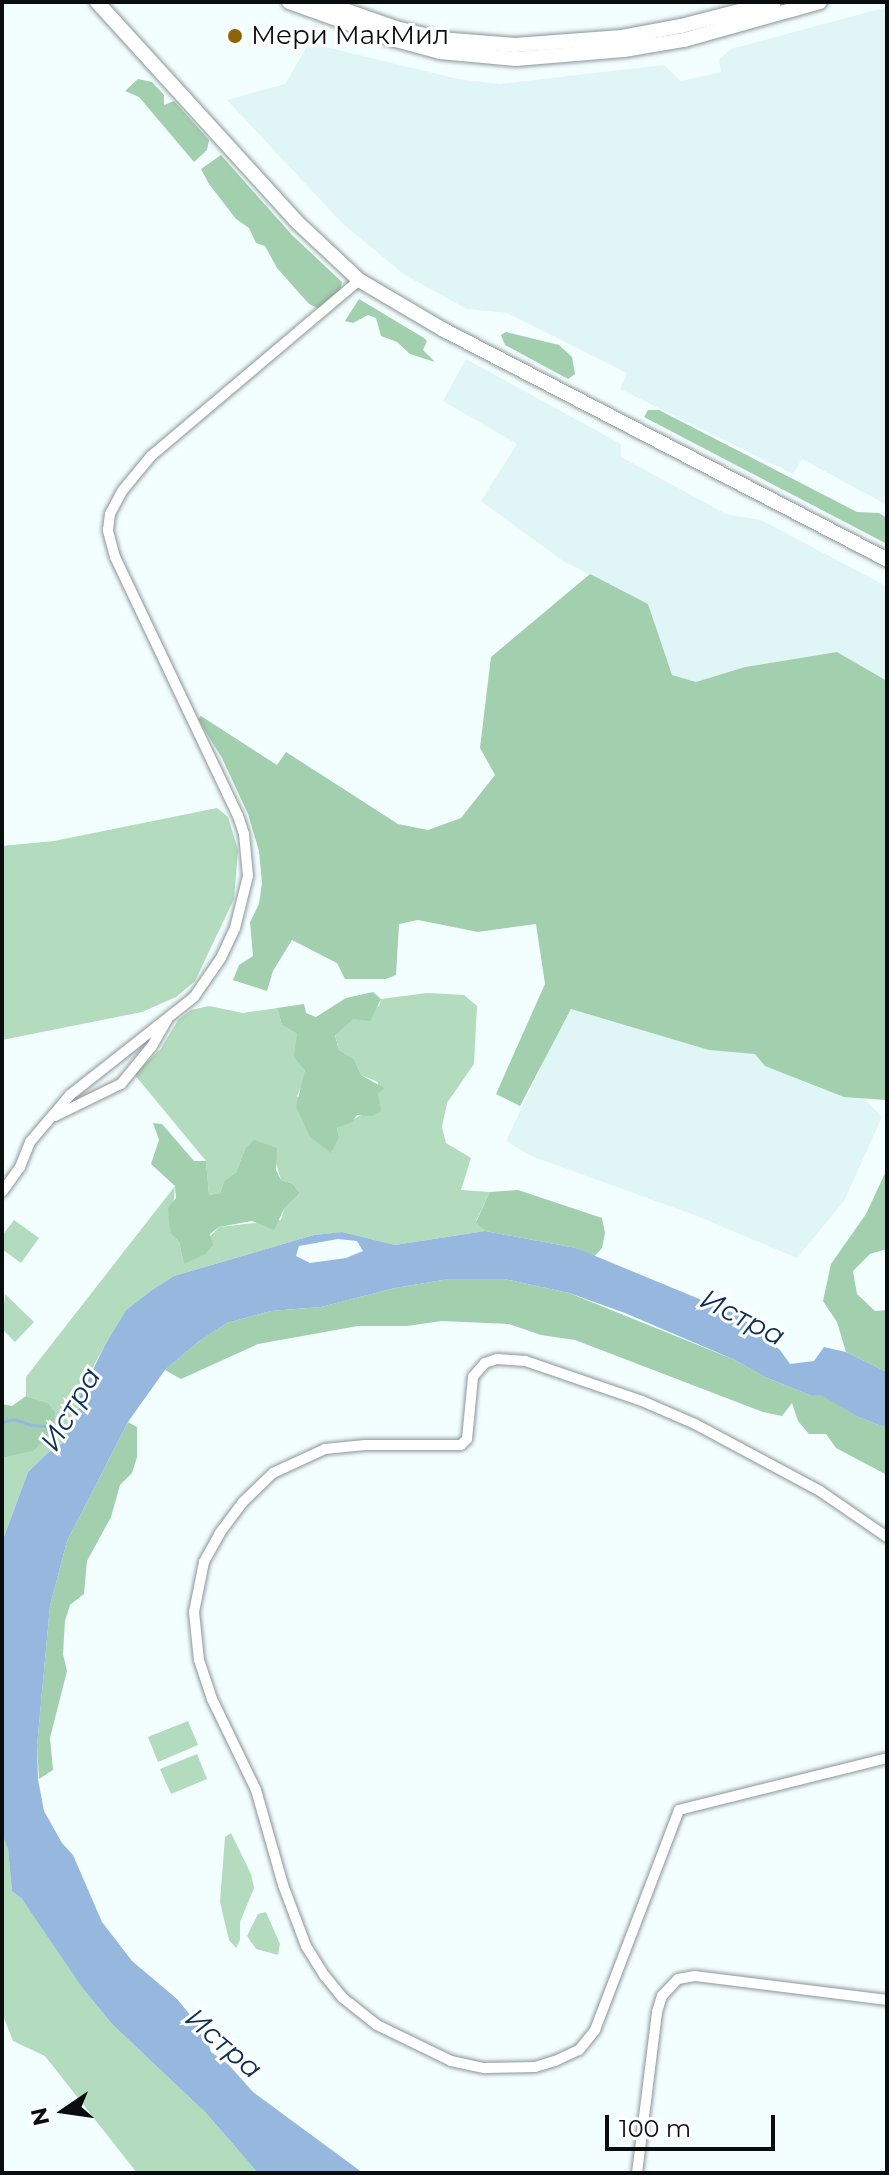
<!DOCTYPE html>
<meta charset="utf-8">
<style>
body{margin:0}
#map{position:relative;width:889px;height:2175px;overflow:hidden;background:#f3feff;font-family:Montserrat,sans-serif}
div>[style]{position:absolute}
.built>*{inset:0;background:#e0f5f6}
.green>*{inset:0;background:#b3dbbd}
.forest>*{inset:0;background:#a2cfae}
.water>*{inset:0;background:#96b8de}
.stream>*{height:3px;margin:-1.5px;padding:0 1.5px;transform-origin:1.5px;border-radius:1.5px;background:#96b8de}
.roads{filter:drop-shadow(0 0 2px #8b9596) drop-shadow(0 0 2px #8b9596)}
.street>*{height:10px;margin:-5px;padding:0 5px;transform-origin:5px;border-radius:5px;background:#fff}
.secondary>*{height:14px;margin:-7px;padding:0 7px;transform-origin:7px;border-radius:7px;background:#fff}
.dots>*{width:22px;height:22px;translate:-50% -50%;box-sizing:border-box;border:4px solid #fff;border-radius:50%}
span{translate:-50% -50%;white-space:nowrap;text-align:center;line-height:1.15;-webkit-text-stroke:6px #fff;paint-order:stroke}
.poi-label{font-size:26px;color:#0a0d0d}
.left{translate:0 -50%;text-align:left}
.water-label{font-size:28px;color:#0b3054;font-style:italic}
.frame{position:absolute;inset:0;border:4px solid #0a0d0d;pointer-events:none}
.north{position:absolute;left:24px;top:2071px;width:80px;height:80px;-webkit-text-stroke:6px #fff;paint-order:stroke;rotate:257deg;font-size:22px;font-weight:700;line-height:32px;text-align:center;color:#0a0d0d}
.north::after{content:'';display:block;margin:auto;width:28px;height:36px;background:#0a0d0d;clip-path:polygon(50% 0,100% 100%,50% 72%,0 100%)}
.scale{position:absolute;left:605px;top:2115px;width:170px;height:36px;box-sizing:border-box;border:4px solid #0a0d0d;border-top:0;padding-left:10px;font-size:24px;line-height:28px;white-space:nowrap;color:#0a0d0d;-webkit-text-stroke:6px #fff;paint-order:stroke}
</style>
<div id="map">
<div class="built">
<div style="clip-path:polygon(887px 7px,887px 505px,802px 459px,793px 474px,620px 389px,627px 373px,507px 313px,467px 309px,405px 275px,343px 224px,227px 100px,285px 84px,309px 43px,458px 79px,500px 84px,664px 65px,681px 81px,721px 72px,719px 60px,731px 49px)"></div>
<div style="clip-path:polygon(466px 359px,621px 444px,621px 457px,726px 514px,761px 520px,884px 585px,887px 579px,887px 681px,837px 652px,745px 667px,696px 682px,671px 675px,648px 604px,563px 561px,481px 501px,517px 444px,443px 401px)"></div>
<div style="clip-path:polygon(630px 918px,772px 1000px,882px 1117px,844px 1201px,797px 1258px,697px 1216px,531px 1156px,506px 1141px,559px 1029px)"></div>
</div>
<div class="green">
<div style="clip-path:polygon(217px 808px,228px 817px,238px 850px,234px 899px,195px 981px,176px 997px,142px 1012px,2px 1040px,2px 846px,54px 841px)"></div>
<div style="clip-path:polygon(427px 993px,464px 995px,477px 1006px,474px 1064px,447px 1103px,442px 1127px,446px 1143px,471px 1158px,461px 1190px,490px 1192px,476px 1221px,485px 1231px,395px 1245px,342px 1232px,314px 1235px,174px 1276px,152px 1290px,126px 1310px,105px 1345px,87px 1378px,79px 1408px,70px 1420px,65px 1442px,54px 1447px,28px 1472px,2px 1542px,2px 1458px,32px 1451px,48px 1403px,26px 1396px,26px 1377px,175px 1186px,171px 1234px,179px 1242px,184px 1264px,219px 1227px,281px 1220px,284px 1209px,300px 1193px,293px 1184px,281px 1180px,275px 1159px,245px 1149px,236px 1172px,224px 1181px,220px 1193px,209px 1195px,206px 1161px,134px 1074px,160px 1050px,178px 1020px,191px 1010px,209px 1006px,243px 1013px,277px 1008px,282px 1025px,297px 1034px,299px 1040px,295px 1057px,305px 1071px,305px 1080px,297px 1096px,339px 1137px,337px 1128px,365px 1113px,378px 1094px,378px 1082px,361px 1075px,354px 1059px,339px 1050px,335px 1034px,354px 1019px,379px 1006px,381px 999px)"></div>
<div style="clip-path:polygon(14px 1220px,39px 1238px,21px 1263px,2px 1249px,2px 1236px)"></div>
<div style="clip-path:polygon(5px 1294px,34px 1322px,15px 1342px,2px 1329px)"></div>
<div style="clip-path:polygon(188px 1721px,198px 1745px,158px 1762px,148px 1737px)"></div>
<div style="clip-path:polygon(197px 1754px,207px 1779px,171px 1794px,160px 1769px)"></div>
<div style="clip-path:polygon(231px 1833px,251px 1874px,254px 1888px,240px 1922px,240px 1940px,236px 1948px,229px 1940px,220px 1902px,225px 1837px)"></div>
<div style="clip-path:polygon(2px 1834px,8px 1848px,12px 1891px,22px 1899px,63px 1955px,84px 1990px,113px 2025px,206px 2113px,258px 2173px,137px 2173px,45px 2056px,13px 2041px,2px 2013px)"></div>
<div style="clip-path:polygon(266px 1912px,280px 1944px,278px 1955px,256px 1949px,247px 1936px,258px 1914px)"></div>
</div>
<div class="forest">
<div style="clip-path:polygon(138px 79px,152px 82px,164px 95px,164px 105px,174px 101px,209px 140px,207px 150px,194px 162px,139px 97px,125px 91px)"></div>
<div style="clip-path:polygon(221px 155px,292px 235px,342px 282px,340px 291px,327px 304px,317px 308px,309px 304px,277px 268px,265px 246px,256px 243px,249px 228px,236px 219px,209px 184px,201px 169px)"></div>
<div style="clip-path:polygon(359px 299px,424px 338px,427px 341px,423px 350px,435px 362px,410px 354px,397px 342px,381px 336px,376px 318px,368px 315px,353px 323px,345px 321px)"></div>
<div style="clip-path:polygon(506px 332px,559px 345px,572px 357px,575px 374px,568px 379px,505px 345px,501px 335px)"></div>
<div style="clip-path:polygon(648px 410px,659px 410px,857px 512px,879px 513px,887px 518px,887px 544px,644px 417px)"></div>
<div style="clip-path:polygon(590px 574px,648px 604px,672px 675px,696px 682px,745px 667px,837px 652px,887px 681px,887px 1100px,844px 1097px,765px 1066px,755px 1054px,709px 1050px,571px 1009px,520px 1106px,496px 1094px,545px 984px,536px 924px,478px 932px,418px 920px,399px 924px,396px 975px,386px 979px,345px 979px,337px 963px,292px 940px,273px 971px,267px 991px,233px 980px,239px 965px,253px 956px,250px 922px,259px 904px,262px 883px,259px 851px,248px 814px,222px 758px,198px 719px,201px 716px,277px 765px,286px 752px,398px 824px,428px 830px,461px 818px,495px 775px,480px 748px,491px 657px)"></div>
<div style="clip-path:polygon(373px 992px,381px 999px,370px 1021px,354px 1019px,335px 1035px,339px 1050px,354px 1059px,361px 1075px,384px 1088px,378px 1094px,381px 1111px,373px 1116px,357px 1115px,352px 1122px,337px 1128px,339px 1137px,331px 1153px,310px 1137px,296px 1106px,305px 1071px,294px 1057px,297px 1034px,282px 1025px,277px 1008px,304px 1004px,306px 1013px,316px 1017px,346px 998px)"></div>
<div style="clip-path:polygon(153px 1123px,162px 1124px,194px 1161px,206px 1161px,209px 1195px,220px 1193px,224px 1181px,236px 1172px,245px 1149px,254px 1140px,277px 1148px,276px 1170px,281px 1180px,293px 1184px,300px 1193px,284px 1209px,274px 1230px,252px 1221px,219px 1227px,210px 1234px,213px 1245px,205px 1254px,184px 1264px,179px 1242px,171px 1234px,169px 1222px,168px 1208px,176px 1198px,175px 1186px,151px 1164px,159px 1140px)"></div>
<div style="clip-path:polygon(887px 1169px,887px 1249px,870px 1254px,853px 1271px,857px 1294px,875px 1311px,887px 1310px,887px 1372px,846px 1352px,837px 1322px,823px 1301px,831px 1264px,866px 1214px)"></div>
<div style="clip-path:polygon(518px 1190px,602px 1218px,605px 1233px,602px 1248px,594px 1257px,576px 1248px,485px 1231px,476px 1222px,490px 1192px)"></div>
<div style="clip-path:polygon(449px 1279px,504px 1279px,569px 1293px,735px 1360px,765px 1377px,812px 1396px,821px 1394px,858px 1417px,887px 1428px,887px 1475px,836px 1448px,826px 1434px,809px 1434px,798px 1421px,792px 1403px,782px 1416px,763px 1412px,575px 1340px,541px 1335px,509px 1324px,442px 1321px,407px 1326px,358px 1326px,258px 1344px,181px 1379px,165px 1370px,198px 1342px,227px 1323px,271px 1311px,321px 1307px,395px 1288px)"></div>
<div style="clip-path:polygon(26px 1396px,48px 1403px,55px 1413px,54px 1431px,33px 1451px,2px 1458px,2px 1404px,12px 1406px)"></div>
<div style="clip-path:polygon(128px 1422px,137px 1427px,137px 1457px,132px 1473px,120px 1485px,111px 1517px,87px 1561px,84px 1594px,70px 1605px,65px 1621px,63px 1654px,67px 1671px,50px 1738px,53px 1770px,39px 1779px,37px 1746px,50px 1606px,67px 1541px)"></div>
</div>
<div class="water">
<div style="clip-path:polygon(evenodd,485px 1231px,576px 1248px,738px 1315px,780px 1350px,790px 1364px,814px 1361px,824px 1347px,846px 1352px,887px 1372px,887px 1428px,858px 1417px,821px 1395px,812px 1396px,765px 1377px,735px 1360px,625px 1313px,569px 1293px,504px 1279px,449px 1279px,395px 1288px,321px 1307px,271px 1311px,227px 1323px,198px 1342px,165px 1370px,128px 1422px,67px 1541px,50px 1606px,37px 1746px,38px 1779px,44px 1811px,62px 1843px,73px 1855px,102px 1922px,132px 1961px,177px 1999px,205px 2033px,211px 2052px,228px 2064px,253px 2092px,363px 2173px,258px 2173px,206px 2113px,113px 2025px,84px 1990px,22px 1899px,12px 1891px,8px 1849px,2px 1834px,2px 1542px,28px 1472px,54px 1447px,65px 1442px,70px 1420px,79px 1408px,79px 1398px,105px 1345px,126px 1310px,152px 1290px,174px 1276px,314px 1235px,342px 1232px,395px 1245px,485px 1231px,338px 1239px,357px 1241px,363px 1251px,346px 1258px,310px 1263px,296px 1256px,299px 1246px,338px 1239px)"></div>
</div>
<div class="stream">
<div style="left:2px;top:1422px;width:12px;rotate:-14deg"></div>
<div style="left:14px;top:1419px;width:18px;rotate:19deg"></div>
<div style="left:31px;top:1425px;width:41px;rotate:4.2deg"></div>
</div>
<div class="roads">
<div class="street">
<div style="left:55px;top:1116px;width:73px;rotate:-25.9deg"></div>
<div style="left:121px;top:1084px;width:49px;rotate:-50.8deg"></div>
<div style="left:152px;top:1046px;width:30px;rotate:-60deg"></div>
<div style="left:2px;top:1192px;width:31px;rotate:-54deg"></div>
<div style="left:20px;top:1167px;width:27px;rotate:-68deg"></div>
<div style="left:30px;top:1142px;width:62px;rotate:-49.6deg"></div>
<div style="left:70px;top:1095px;width:158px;rotate:-38.3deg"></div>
<div style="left:194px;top:997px;width:47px;rotate:-55.3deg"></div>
<div style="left:221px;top:958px;width:33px;rotate:-65deg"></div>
<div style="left:235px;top:928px;width:54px;rotate:-76deg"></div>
<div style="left:248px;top:876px;width:42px;rotate:-95.4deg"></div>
<div style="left:244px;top:834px;width:19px;rotate:-108deg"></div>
<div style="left:238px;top:816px;width:287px;rotate:-115.4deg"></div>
<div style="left:115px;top:557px;width:28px;rotate:-105deg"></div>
<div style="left:108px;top:530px;width:16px;rotate:-83deg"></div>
<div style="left:110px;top:514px;width:27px;rotate:-62deg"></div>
<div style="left:123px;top:490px;width:44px;rotate:-50.5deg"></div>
<div style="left:151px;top:456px;width:272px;rotate:-40.2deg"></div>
<div style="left:887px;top:1537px;width:81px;rotate:-145.5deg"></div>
<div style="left:820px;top:1491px;width:142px;rotate:-151.8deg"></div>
<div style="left:695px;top:1424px;width:58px;rotate:-156.5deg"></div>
<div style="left:642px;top:1401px;width:124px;rotate:-161.1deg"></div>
<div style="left:525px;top:1361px;width:28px;rotate:-176deg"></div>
<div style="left:497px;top:1359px;width:13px;rotate:162deg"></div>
<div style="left:485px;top:1363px;width:18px;rotate:131deg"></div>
<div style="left:473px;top:1377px;width:62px;rotate:95.5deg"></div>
<div style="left:467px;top:1439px;width:8px;rotate:135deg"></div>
<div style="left:461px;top:1445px;width:96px;rotate:180deg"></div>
<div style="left:365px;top:1445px;width:40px;rotate:174.3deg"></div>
<div style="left:325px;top:1449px;width:57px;rotate:155.2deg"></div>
<div style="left:273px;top:1473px;width:42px;rotate:136deg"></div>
<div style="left:243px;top:1502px;width:39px;rotate:127deg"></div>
<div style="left:220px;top:1533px;width:33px;rotate:119deg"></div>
<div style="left:204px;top:1562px;width:51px;rotate:101.3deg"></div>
<div style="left:194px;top:1612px;width:48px;rotate:84.1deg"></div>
<div style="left:199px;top:1660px;width:41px;rotate:71.6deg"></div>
<div style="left:212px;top:1699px;width:101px;rotate:64.2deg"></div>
<div style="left:256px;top:1790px;width:99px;rotate:74.1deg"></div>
<div style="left:283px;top:1885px;width:65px;rotate:69.3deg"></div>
<div style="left:306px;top:1946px;width:36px;rotate:58deg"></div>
<div style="left:325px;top:1976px;width:28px;rotate:51deg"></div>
<div style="left:343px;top:1998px;width:43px;rotate:38.5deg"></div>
<div style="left:377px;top:2025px;width:82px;rotate:25.9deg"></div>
<div style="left:451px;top:2061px;width:35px;rotate:12deg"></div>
<div style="left:485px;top:2068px;width:50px;rotate:-1.1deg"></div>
<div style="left:535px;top:2067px;width:21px;rotate:-17deg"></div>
<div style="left:555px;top:2061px;width:26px;rotate:-25deg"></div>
<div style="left:579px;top:2050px;width:26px;rotate:-51deg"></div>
<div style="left:595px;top:2030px;width:235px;rotate:-69.1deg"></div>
<div style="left:679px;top:1810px;width:214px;rotate:-14deg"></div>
<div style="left:637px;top:2173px;width:162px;rotate:-82.9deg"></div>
<div style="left:657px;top:2012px;width:17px;rotate:-73deg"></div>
<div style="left:662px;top:1996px;width:23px;rotate:-47deg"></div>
<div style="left:678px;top:1979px;width:17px;rotate:-10deg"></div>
<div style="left:695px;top:1976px;width:193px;rotate:7.1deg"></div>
</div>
<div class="secondary">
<div style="left:97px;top:2px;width:296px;rotate:47.7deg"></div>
<div style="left:296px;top:221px;width:86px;rotate:43.1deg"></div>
<div style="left:359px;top:280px;width:99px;rotate:30.5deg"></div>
<div style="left:444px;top:330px;width:499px;rotate:27.4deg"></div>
<div style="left:289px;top:2px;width:109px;rotate:19.8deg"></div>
<div style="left:392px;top:39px;width:50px;rotate:15.2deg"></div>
<div style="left:440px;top:52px;width:76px;rotate:5.3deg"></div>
<div style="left:516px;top:59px;width:108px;rotate:-4.8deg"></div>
<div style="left:624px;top:50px;width:61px;rotate:-9.5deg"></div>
<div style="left:684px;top:40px;width:141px;rotate:-15.6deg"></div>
<div style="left:322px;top:2px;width:78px;rotate:19.4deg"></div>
<div style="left:396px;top:28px;width:45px;rotate:14deg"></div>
<div style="left:440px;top:39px;width:75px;rotate:4.6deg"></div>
<div style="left:515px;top:45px;width:107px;rotate:-4.3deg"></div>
<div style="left:622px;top:37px;width:60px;rotate:-10.6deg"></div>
<div style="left:681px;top:26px;width:96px;rotate:-14.5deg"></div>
</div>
</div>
<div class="dots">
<div style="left:235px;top:36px;background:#8e6409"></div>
</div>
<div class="poi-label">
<span class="left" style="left:251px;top:36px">Мери МакМил</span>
</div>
<div class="water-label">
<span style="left:743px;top:1317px;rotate:27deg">Истра</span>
<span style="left:70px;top:1409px;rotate:-60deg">Истра</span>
<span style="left:224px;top:2043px;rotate:41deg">Истра</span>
</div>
<div class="frame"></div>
<div class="north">N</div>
<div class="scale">100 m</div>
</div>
